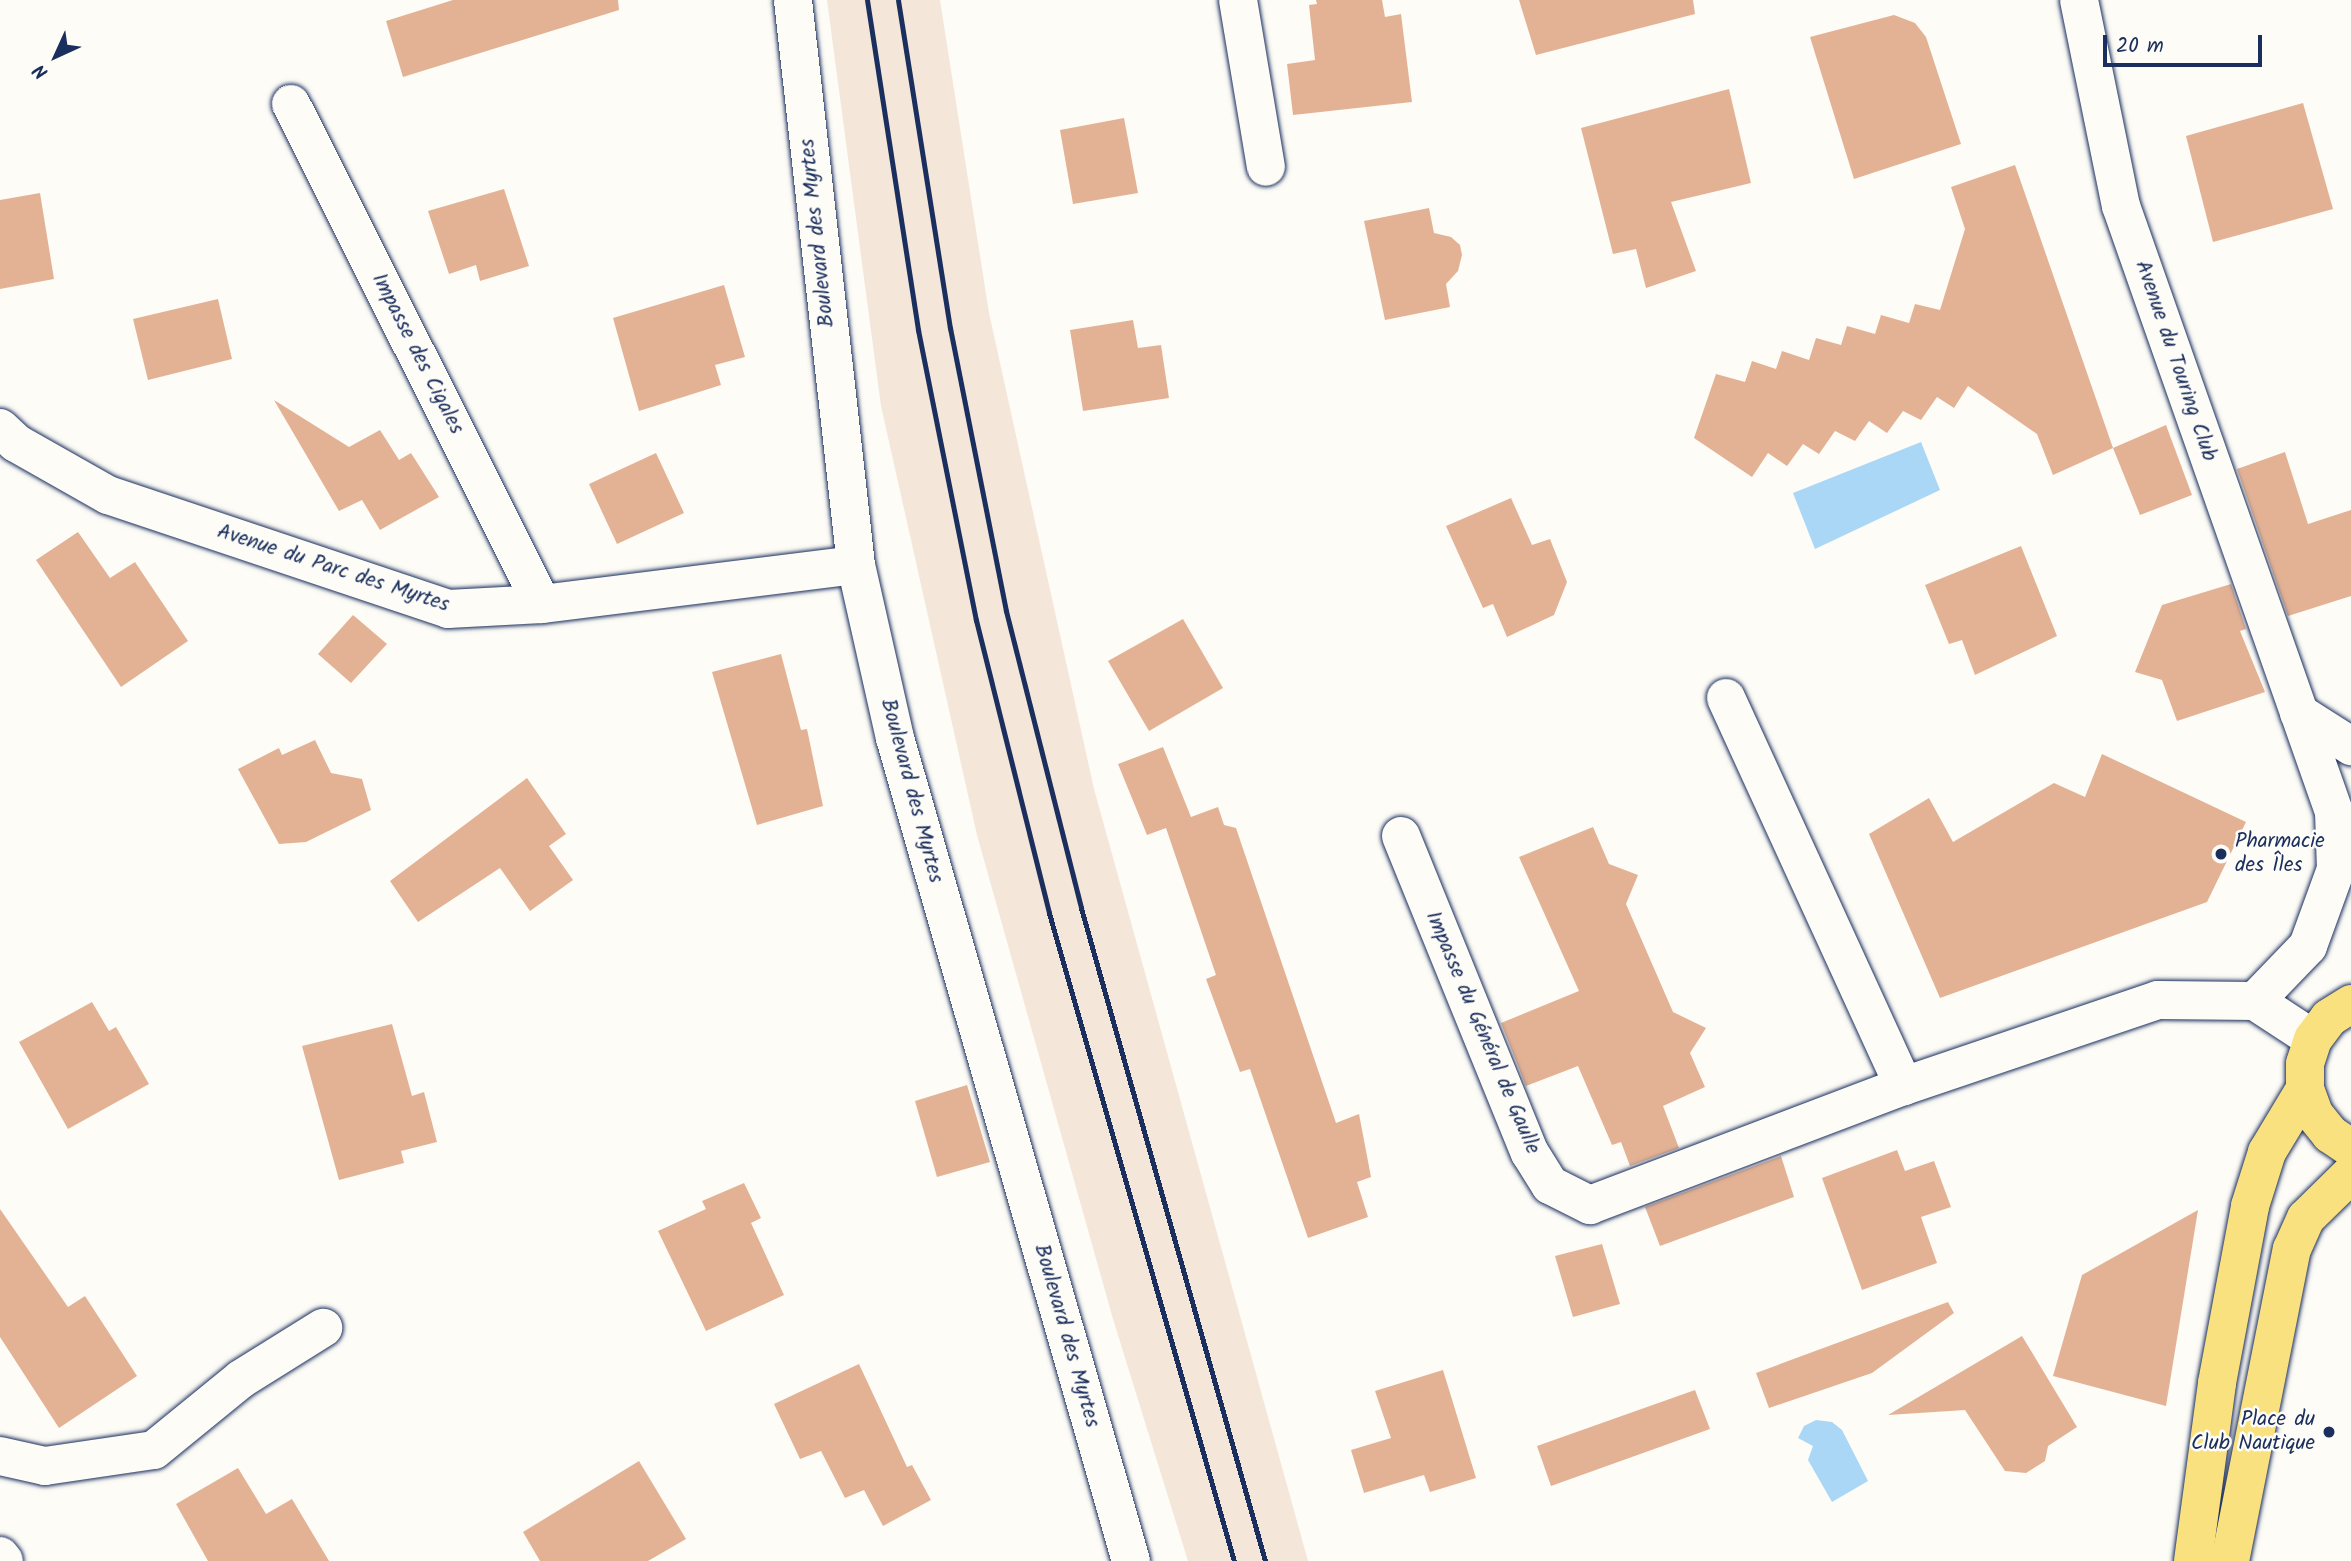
<!DOCTYPE html>
<meta charset="utf-8">
<style>
body{margin:0}
#map{position:relative;width:2351px;height:1561px;overflow:hidden;background:#fdfcf7;font-family:Kalam,sans-serif}
div>[style]{position:absolute}
.built>*{inset:0;background:#f5e6da}
.water>*{inset:0;background:#aad7f6}
.building>*{inset:0;background:#e3b295}
.roads{filter:drop-shadow(0 0 2px #1b2f5e) drop-shadow(0 0 2px #1b2f5e)}
.minor>*{height:38px;margin:-19px;padding:0 19px;transform-origin:19px;border-radius:19px;background:#fdfcf7}
.major>*{height:38px;margin:-19px;padding:0 19px;transform-origin:19px;border-radius:19px;background:#fae180}
.rail>*{height:5px;margin:-2.5px;padding:0 2.5px;transform-origin:2.5px;border-radius:2.5px;background:#1b2f5e}
.dots>*{width:19px;height:19px;translate:-50% -50%;box-sizing:border-box;border:4px solid #fdfcf7;border-radius:50%}
span{translate:-50% -50%;white-space:nowrap;text-align:center;line-height:1.15;-webkit-text-stroke:5px #fdfcf7;paint-order:stroke}
.street-label{font-size:21px;color:#1b2f5e}
.poi-label{font-size:21px;color:#1b2f5e}
.left{translate:0 -50%;text-align:left}
.right{translate:-100% -50%;text-align:right}
.north{position:absolute;left:21px;top:21px;width:70px;height:70px;-webkit-text-stroke:5px #fdfcf7;paint-order:stroke;rotate:225deg;font-size:19px;font-weight:700;line-height:28px;text-align:center;color:#1b2f5e}
.north::after{content:'';display:block;margin:auto;width:24px;height:32px;background:#1b2f5e;clip-path:polygon(50% 0,100% 100%,50% 72%,0 100%)}
.scale{position:absolute;left:2103px;top:35px;width:159px;height:32px;box-sizing:border-box;border:4px solid #1b2f5e;border-top:0;padding-left:9px;font-size:21px;line-height:24px;white-space:nowrap;color:#1b2f5e;-webkit-text-stroke:5px #fdfcf7;paint-order:stroke}
</style>
<div id="map">
<div class="built">
<div style="clip-path:polygon(827px 0,940px 0,989px 313px,1094px 789px,1308px 1561px,1188px 1561px,1113px 1319px,977px 835px,881px 406px)"></div>
</div>
<div class="water">
<div style="clip-path:polygon(1921px 442px,1940px 490px,1815px 549px,1793px 493px)"></div>
<div style="clip-path:polygon(1816px 1420px,1832px 1422px,1842px 1430px,1868px 1481px,1832px 1502px,1808px 1460px,1813px 1446px,1798px 1438px,1804px 1426px)"></div>
</div>
<div class="building">
<div style="clip-path:polygon(453px 0,618px 0,619px 10px,403px 77px,386px 21px)"></div>
<div style="clip-path:polygon(1316px 0,1382px 0,1385px 17px,1401px 14px,1412px 102px,1293px 115px,1287px 64px,1315px 60px,1309px 5px,1317px 4px)"></div>
<div style="clip-path:polygon(1519px 0,1693px 0,1695px 14px,1536px 55px)"></div>
<div style="clip-path:polygon(1894px 15px,1915px 23px,1926px 37px,1961px 144px,1854px 179px,1810px 37px)"></div>
<div style="clip-path:polygon(1729px 89px,1751px 183px,1671px 202px,1696px 271px,1646px 288px,1636px 249px,1613px 254px,1581px 128px)"></div>
<div style="clip-path:polygon(2303px 103px,2333px 209px,2213px 242px,2186px 136px)"></div>
<div style="clip-path:polygon(1124px 118px,1138px 193px,1073px 204px,1060px 130px)"></div>
<div style="clip-path:polygon(2015px 165px,2113px 448px,2053px 475px,2037px 434px,1968px 386px,1954px 408px,1937px 397px,1921px 420px,1903px 411px,1887px 433px,1869px 421px,1855px 441px,1835px 431px,1819px 454px,1803px 444px,1787px 466px,1768px 453px,1752px 477px,1694px 438px,1716px 374px,1745px 382px,1752px 361px,1776px 369px,1782px 351px,1809px 360px,1816px 338px,1841px 345px,1847px 326px,1875px 334px,1881px 315px,1909px 323px,1915px 304px,1940px 310px,1965px 229px,1951px 187px)"></div>
<div style="clip-path:polygon(504px 189px,529px 266px,480px 281px,476px 265px,449px 274px,428px 211px)"></div>
<div style="clip-path:polygon(40px 193px,54px 279px,0 289px,0 200px)"></div>
<div style="clip-path:polygon(1429px 208px,1434px 233px,1451px 237px,1460px 245px,1462px 255px,1458px 271px,1446px 284px,1450px 307px,1385px 320px,1364px 221px)"></div>
<div style="clip-path:polygon(724px 285px,745px 357px,715px 365px,721px 385px,639px 411px,613px 318px)"></div>
<div style="clip-path:polygon(218px 299px,232px 359px,148px 380px,133px 319px)"></div>
<div style="clip-path:polygon(1133px 320px,1138px 348px,1161px 345px,1169px 398px,1083px 411px,1070px 330px)"></div>
<div style="clip-path:polygon(274px 400px,349px 447px,380px 430px,399px 460px,411px 453px,439px 497px,380px 530px,362px 500px,339px 511px)"></div>
<div style="clip-path:polygon(2166px 425px,2192px 495px,2140px 515px,2113px 448px)"></div>
<div style="clip-path:polygon(2285px 452px,2308px 524px,2351px 510px,2351px 596px,2288px 616px,2237px 469px)"></div>
<div style="clip-path:polygon(656px 453px,684px 513px,617px 544px,589px 484px)"></div>
<div style="clip-path:polygon(1511px 498px,1532px 545px,1550px 539px,1567px 582px,1554px 615px,1507px 637px,1493px 604px,1483px 608px,1446px 526px)"></div>
<div style="clip-path:polygon(78px 532px,110px 578px,135px 562px,188px 641px,121px 687px,36px 560px)"></div>
<div style="clip-path:polygon(2021px 546px,2057px 636px,1975px 675px,1962px 640px,1949px 644px,1925px 585px)"></div>
<div style="clip-path:polygon(2231px 584px,2246px 629px,2240px 631px,2265px 692px,2177px 721px,2162px 680px,2135px 672px,2162px 605px)"></div>
<div style="clip-path:polygon(353px 615px,387px 644px,351px 683px,318px 654px)"></div>
<div style="clip-path:polygon(1183px 619px,1223px 688px,1149px 731px,1108px 661px)"></div>
<div style="clip-path:polygon(781px 654px,801px 730px,807px 729px,823px 806px,757px 825px,712px 672px)"></div>
<div style="clip-path:polygon(315px 740px,331px 773px,362px 779px,371px 810px,306px 842px,279px 844px,238px 769px,279px 748px,282px 755px)"></div>
<div style="clip-path:polygon(1163px 747px,1191px 817px,1218px 807px,1224px 825px,1236px 828px,1336px 1123px,1359px 1114px,1371px 1177px,1357px 1182px,1368px 1217px,1308px 1238px,1250px 1069px,1240px 1072px,1206px 979px,1216px 975px,1166px 828px,1147px 835px,1118px 764px)"></div>
<div style="clip-path:polygon(2102px 754px,2246px 822px,2207px 902px,1940px 998px,1869px 834px,1929px 798px,1953px 842px,2054px 783px,2085px 797px)"></div>
<div style="clip-path:polygon(527px 778px,566px 834px,549px 846px,573px 880px,530px 911px,500px 868px,418px 922px,390px 881px)"></div>
<div style="clip-path:polygon(1593px 827px,1609px 864px,1638px 875px,1626px 904px,1673px 1012px,1706px 1028px,1690px 1053px,1705px 1087px,1663px 1106px,1679px 1148px,1630px 1166px,1621px 1142px,1612px 1145px,1578px 1066px,1526px 1086px,1501px 1023px,1579px 991px,1519px 857px)"></div>
<div style="clip-path:polygon(92px 1002px,109px 1031px,116px 1027px,149px 1084px,68px 1129px,19px 1042px)"></div>
<div style="clip-path:polygon(392px 1024px,412px 1096px,424px 1092px,437px 1142px,401px 1151px,404px 1163px,339px 1180px,302px 1046px)"></div>
<div style="clip-path:polygon(967px 1085px,990px 1162px,937px 1177px,915px 1101px)"></div>
<div style="clip-path:polygon(1897px 1150px,1905px 1171px,1934px 1161px,1951px 1207px,1921px 1217px,1937px 1263px,1862px 1290px,1822px 1178px)"></div>
<div style="clip-path:polygon(1781px 1156px,1794px 1197px,1660px 1246px,1645px 1207px)"></div>
<div style="clip-path:polygon(744px 1183px,761px 1218px,751px 1223px,784px 1295px,706px 1331px,658px 1231px,706px 1209px,702px 1201px)"></div>
<div style="clip-path:polygon(0 1209px,68px 1307px,85px 1296px,137px 1376px,59px 1428px,0 1337px)"></div>
<div style="clip-path:polygon(2198px 1210px,2166px 1406px,2053px 1376px,2082px 1275px)"></div>
<div style="clip-path:polygon(1602px 1244px,1620px 1304px,1573px 1317px,1555px 1256px)"></div>
<div style="clip-path:polygon(1948px 1302px,1954px 1313px,1872px 1373px,1769px 1408px,1756px 1373px)"></div>
<div style="clip-path:polygon(2022px 1336px,2077px 1427px,2048px 1446px,2045px 1461px,2026px 1473px,2005px 1471px,1965px 1410px,1888px 1415px)"></div>
<div style="clip-path:polygon(859px 1364px,907px 1467px,912px 1465px,931px 1500px,883px 1526px,864px 1490px,845px 1498px,821px 1451px,800px 1459px,774px 1404px)"></div>
<div style="clip-path:polygon(1443px 1370px,1476px 1478px,1430px 1492px,1424px 1475px,1364px 1493px,1351px 1450px,1391px 1438px,1375px 1391px)"></div>
<div style="clip-path:polygon(1695px 1390px,1710px 1429px,1551px 1486px,1537px 1446px)"></div>
<div style="clip-path:polygon(639px 1461px,686px 1539px,648px 1561px,540px 1561px,523px 1532px)"></div>
<div style="clip-path:polygon(238px 1468px,266px 1514px,292px 1499px,329px 1561px,208px 1561px,176px 1504px)"></div>
</div>
<div class="roads">
<div class="minor">
<div style="left:793px;top:0;width:569px;rotate:83.64deg"></div>
<div style="left:856px;top:565px;width:177px;rotate:77.3deg"></div>
<div style="left:895px;top:738px;width:856px;rotate:74deg"></div>
<div style="left:1238px;top:0;width:169px;rotate:80.5deg"></div>
<div style="left:2079px;top:0;width:210px;rotate:78.5deg"></div>
<div style="left:2121px;top:206px;width:642px;rotate:70.63deg"></div>
<div style="left:2334px;top:812px;width:57px;rotate:88deg"></div>
<div style="left:2336px;top:869px;width:82px;rotate:110deg"></div>
<div style="left:2308px;top:946px;width:76px;rotate:133.9deg"></div>
<div style="left:291px;top:104px;width:559px;rotate:63.34deg"></div>
<div style="left:0;top:428px;width:22px;rotate:43deg"></div>
<div style="left:16px;top:443px;width:106px;rotate:29.5deg"></div>
<div style="left:108px;top:495px;width:359px;rotate:18.5deg"></div>
<div style="left:448px;top:609px;width:94px;rotate:-3deg"></div>
<div style="left:542px;top:604px;width:316px;rotate:-7.1deg"></div>
<div style="left:1726px;top:698px;width:427px;rotate:65.4deg"></div>
<div style="left:2299px;top:713px;width:62px;rotate:32.4deg"></div>
<div style="left:1401px;top:836px;width:342px;rotate:67.9deg"></div>
<div style="left:1530px;top:1153px;width:38px;rotate:58deg"></div>
<div style="left:1550px;top:1185px;width:45px;rotate:26.6deg"></div>
<div style="left:1590px;top:1205px;width:336px;rotate:-20.8deg"></div>
<div style="left:1904px;top:1086px;width:268px;rotate:-18.7deg"></div>
<div style="left:2158px;top:1000px;width:97px;rotate:0.6deg"></div>
<div style="left:2255px;top:1001px;width:69px;rotate:33.2deg"></div>
<div style="left:0;top:1456px;width:46px;rotate:12.5deg"></div>
<div style="left:45px;top:1466px;width:110px;rotate:-8.4deg"></div>
<div style="left:154px;top:1450px;width:112px;rotate:-39.2deg"></div>
<div style="left:241px;top:1379px;width:97px;rotate:-31.9deg"></div>
<div style="left:0;top:1556px;width:6px;rotate:51deg"></div>
</div>
<div class="major">
<div style="left:2351px;top:1004px;width:26px;rotate:148deg"></div>
<div style="left:2329px;top:1018px;width:26px;rotate:127deg"></div>
<div style="left:2313px;top:1039px;width:26px;rotate:108deg"></div>
<div style="left:2305px;top:1064px;width:25px;rotate:90deg"></div>
<div style="left:2305px;top:1089px;width:27px;rotate:70deg"></div>
<div style="left:2314px;top:1114px;width:26px;rotate:51deg"></div>
<div style="left:2330px;top:1134px;width:25px;rotate:34deg"></div>
<div style="left:2193px;top:1561px;width:180px;rotate:-82.3deg"></div>
<div style="left:2217px;top:1383px;width:180px;rotate:-79.4deg"></div>
<div style="left:2250px;top:1206px;width:57px;rotate:-72.5deg"></div>
<div style="left:2267px;top:1152px;width:74px;rotate:-58.9deg"></div>
<div style="left:2230px;top:1561px;width:318px;rotate:-78.8deg"></div>
<div style="left:2292px;top:1249px;width:34px;rotate:-66deg"></div>
<div style="left:2306px;top:1218px;width:63px;rotate:-44.4deg"></div>
</div>
</div>
<div class="rail">
<div style="left:867px;top:0;width:334px;rotate:81.2deg"></div>
<div style="left:918px;top:330px;width:296px;rotate:78.7deg"></div>
<div style="left:976px;top:620px;width:302px;rotate:76deg"></div>
<div style="left:1049px;top:913px;width:674px;rotate:74.07deg"></div>
<div style="left:898px;top:0;width:332px;rotate:81deg"></div>
<div style="left:950px;top:328px;width:288px;rotate:78.8deg"></div>
<div style="left:1006px;top:611px;width:306px;rotate:75.8deg"></div>
<div style="left:1081px;top:908px;width:678px;rotate:74.26deg"></div>
</div>
<div class="dots">
<div style="left:2221px;top:854px;background:#1b2f5e"></div>
<div style="left:2329px;top:1432px;background:#1b2f5e"></div>
</div>
<div class="street-label">
<span style="left:818px;top:233px;rotate:-96deg">Boulevard des Myrtes</span>
<span style="left:417px;top:354px;rotate:63deg">Impasse des Cigales</span>
<span style="left:2175px;top:361px;rotate:71deg">Avenue du Touring Club</span>
<span style="left:333px;top:569px;rotate:18deg">Avenue du Parc des Myrtes</span>
<span style="left:911px;top:791px;rotate:75deg">Boulevard des Myrtes</span>
<span style="left:1482px;top:1033px;rotate:67deg">Impasse du Général de Gaulle</span>
<span style="left:1066px;top:1336px;rotate:74deg">Boulevard des Myrtes</span>
</div>
<div class="poi-label">
<span class="left" style="left:2235px;top:854px">Pharmacie<br>des Îles</span>
<span class="right" style="left:2315px;top:1432px">Place du<br>Club Nautique</span>
</div>
<div class="north">N</div>
<div class="scale">20 m</div>
</div>
